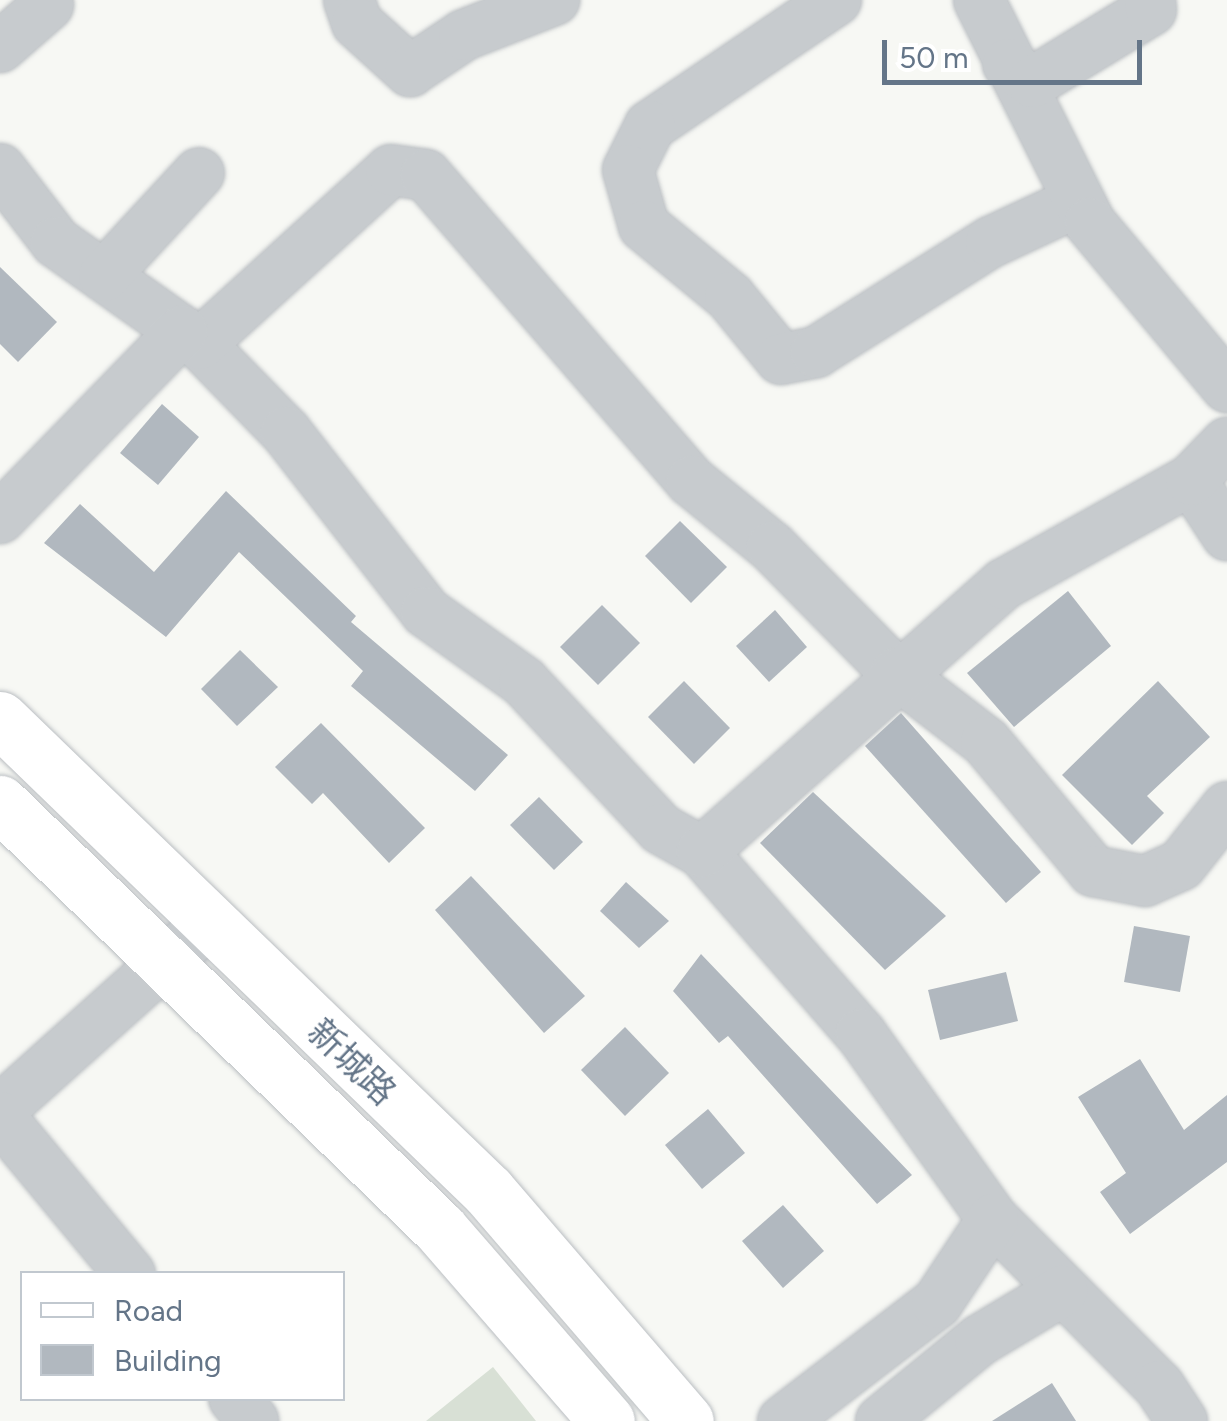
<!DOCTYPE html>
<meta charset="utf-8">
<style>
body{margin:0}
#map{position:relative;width:1227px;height:1421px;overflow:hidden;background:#f7f8f4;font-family:Figtree,"Noto Sans SC",sans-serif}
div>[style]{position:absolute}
.green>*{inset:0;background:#d8e0d5}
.building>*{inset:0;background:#b1b8bf}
.roads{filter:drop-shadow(0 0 2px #babec2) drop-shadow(0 0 2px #babec2)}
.minor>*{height:50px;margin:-25px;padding:0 25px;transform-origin:25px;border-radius:25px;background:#c7cbce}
.major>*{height:55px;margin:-27.5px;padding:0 27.5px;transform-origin:27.5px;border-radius:27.5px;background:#fff}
span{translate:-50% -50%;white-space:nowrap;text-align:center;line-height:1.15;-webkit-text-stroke:10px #fff;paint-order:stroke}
.street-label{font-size:35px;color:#647588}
.legend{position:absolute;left:20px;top:1271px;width:325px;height:130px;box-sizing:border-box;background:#fff;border:2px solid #c1c8cf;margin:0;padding:12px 18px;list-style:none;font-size:30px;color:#647588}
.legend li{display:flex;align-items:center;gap:20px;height:50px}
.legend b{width:50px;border:2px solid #c1c8cf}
.scale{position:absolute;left:882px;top:40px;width:260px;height:45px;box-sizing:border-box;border:5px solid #647588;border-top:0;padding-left:12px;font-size:30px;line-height:35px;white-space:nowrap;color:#647588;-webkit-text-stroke:8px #fff;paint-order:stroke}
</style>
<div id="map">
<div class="green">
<div style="clip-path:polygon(493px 1367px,536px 1421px,426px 1421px)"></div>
</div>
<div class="building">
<div style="clip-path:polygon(0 267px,57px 322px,18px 362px,0 344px)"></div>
<div style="clip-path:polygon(162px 404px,199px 437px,158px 485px,120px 453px)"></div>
<div style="clip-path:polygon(226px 491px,356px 616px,351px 622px,508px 755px,475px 791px,351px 686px,363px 671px,239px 552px,166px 637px,44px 543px,80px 504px,154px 572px)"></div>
<div style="clip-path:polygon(680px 521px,727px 567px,691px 603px,645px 556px)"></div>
<div style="clip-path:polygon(1068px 591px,1111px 646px,1014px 727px,967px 673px)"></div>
<div style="clip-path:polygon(602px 605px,640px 643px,598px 685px,560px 647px)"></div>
<div style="clip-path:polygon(775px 610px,807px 647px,769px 682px,736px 646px)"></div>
<div style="clip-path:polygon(240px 650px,278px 687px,237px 726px,201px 689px)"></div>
<div style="clip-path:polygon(684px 681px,730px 728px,694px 764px,648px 717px)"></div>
<div style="clip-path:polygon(1158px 681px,1210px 737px,1147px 796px,1164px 813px,1132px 845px,1062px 775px)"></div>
<div style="clip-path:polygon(901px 713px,1041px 872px,1006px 903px,865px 746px)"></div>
<div style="clip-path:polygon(321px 723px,425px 828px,389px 863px,323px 793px,312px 804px,275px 767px)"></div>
<div style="clip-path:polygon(813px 792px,946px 916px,885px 970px,760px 843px)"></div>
<div style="clip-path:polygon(539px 797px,583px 842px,554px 870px,510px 825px)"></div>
<div style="clip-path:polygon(471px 876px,585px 996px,544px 1033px,435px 910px)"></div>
<div style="clip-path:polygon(626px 882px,669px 921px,639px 948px,600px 911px)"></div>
<div style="clip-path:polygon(1134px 926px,1190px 936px,1180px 992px,1124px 982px)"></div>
<div style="clip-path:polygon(701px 954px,912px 1175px,877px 1204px,728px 1036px,719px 1043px,673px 991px)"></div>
<div style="clip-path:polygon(1006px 972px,1018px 1021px,940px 1040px,928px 990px)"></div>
<div style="clip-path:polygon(625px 1027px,669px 1073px,625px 1116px,581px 1070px)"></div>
<div style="clip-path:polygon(1140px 1059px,1184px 1130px,1227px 1095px,1227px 1162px,1130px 1234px,1100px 1192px,1126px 1173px,1078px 1097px)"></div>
<div style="clip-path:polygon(708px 1109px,745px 1153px,702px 1189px,665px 1145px)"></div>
<div style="clip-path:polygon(783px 1205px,824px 1251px,783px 1288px,742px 1241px)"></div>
<div style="clip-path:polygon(1052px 1383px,1076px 1421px,992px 1421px)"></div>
</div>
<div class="roads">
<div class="minor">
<div style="left:349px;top:0;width:24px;rotate:71deg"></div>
<div style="left:357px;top:23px;width:72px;rotate:42.2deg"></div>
<div style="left:410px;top:71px;width:65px;rotate:-33.7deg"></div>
<div style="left:464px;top:35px;width:97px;rotate:-21.3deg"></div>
<div style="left:836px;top:0;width:225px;rotate:145.9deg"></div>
<div style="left:650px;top:126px;width:49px;rotate:116.6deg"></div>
<div style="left:628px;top:170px;width:58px;rotate:74.1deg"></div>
<div style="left:644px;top:226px;width:112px;rotate:39.5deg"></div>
<div style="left:730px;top:297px;width:80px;rotate:50.6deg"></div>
<div style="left:781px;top:359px;width:36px;rotate:-11deg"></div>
<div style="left:816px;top:352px;width:207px;rotate:-32.2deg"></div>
<div style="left:991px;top:242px;width:97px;rotate:-25deg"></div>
<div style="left:979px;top:0;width:249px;rotate:63.5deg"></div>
<div style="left:1090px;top:223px;width:214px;rotate:50.1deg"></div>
<div style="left:0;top:47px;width:64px;rotate:-41.2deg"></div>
<div style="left:1008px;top:64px;width:31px;rotate:36deg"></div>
<div style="left:1033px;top:82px;width:138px;rotate:-31.4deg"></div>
<div style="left:1151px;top:10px;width:10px;rotate:-96deg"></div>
<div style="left:0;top:169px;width:92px;rotate:52.5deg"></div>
<div style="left:56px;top:242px;width:176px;rotate:35.3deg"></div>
<div style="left:200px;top:344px;width:123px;rotate:45.7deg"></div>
<div style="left:286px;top:432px;width:228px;rotate:52.1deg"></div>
<div style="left:426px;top:612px;width:120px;rotate:35.5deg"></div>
<div style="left:524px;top:682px;width:201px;rotate:47deg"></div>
<div style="left:661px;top:829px;width:47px;rotate:29.3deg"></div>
<div style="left:702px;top:852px;width:242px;rotate:48.9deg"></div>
<div style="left:861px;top:1034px;width:227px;rotate:54.5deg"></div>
<div style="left:993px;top:1219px;width:235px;rotate:45.2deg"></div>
<div style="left:1159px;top:1386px;width:42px;rotate:56.7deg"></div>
<div style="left:104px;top:276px;width:140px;rotate:-47.3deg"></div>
<div style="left:200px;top:344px;width:258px;rotate:-42.3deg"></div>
<div style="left:391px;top:170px;width:35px;rotate:8deg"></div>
<div style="left:426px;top:175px;width:405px;rotate:49.1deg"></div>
<div style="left:691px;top:481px;width:104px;rotate:39.2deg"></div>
<div style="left:772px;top:547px;width:177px;rotate:45.5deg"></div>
<div style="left:896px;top:673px;width:113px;rotate:37.5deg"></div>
<div style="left:986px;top:742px;width:168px;rotate:50.3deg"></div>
<div style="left:1093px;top:871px;width:53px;rotate:10.9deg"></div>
<div style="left:1145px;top:881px;width:39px;rotate:-24deg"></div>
<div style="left:1181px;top:865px;width:74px;rotate:-51.6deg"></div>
<div style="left:1191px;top:480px;width:66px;rotate:56.8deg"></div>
<div style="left:0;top:518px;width:261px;rotate:-45.8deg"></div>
<div style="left:702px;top:852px;width:404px;rotate:-41.6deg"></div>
<div style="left:1004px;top:584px;width:214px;rotate:-29.1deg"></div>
<div style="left:1191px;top:480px;width:52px;rotate:-45.8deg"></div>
<div style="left:0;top:1110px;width:278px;rotate:-41.9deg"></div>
<div style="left:0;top:1117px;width:204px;rotate:50.4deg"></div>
<div style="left:234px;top:1398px;width:30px;rotate:50deg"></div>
<div style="left:783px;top:1421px;width:194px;rotate:-37.5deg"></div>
<div style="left:937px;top:1303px;width:101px;rotate:-56.3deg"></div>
<div style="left:881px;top:1421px;width:128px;rotate:-39.3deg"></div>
<div style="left:980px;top:1340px;width:96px;rotate:-30.9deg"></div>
</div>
<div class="major">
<div style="left:0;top:719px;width:679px;rotate:44.05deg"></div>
<div style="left:488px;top:1191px;width:303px;rotate:49.3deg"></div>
<div style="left:0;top:803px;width:612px;rotate:44.07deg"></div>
<div style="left:440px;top:1229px;width:254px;rotate:49deg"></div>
</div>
</div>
<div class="street-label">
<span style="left:352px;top:1062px;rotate:44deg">新城路</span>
</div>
<ul class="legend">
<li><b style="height:12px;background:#fff"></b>Road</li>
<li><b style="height:28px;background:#b1b8bf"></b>Building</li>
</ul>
<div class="scale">50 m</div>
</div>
